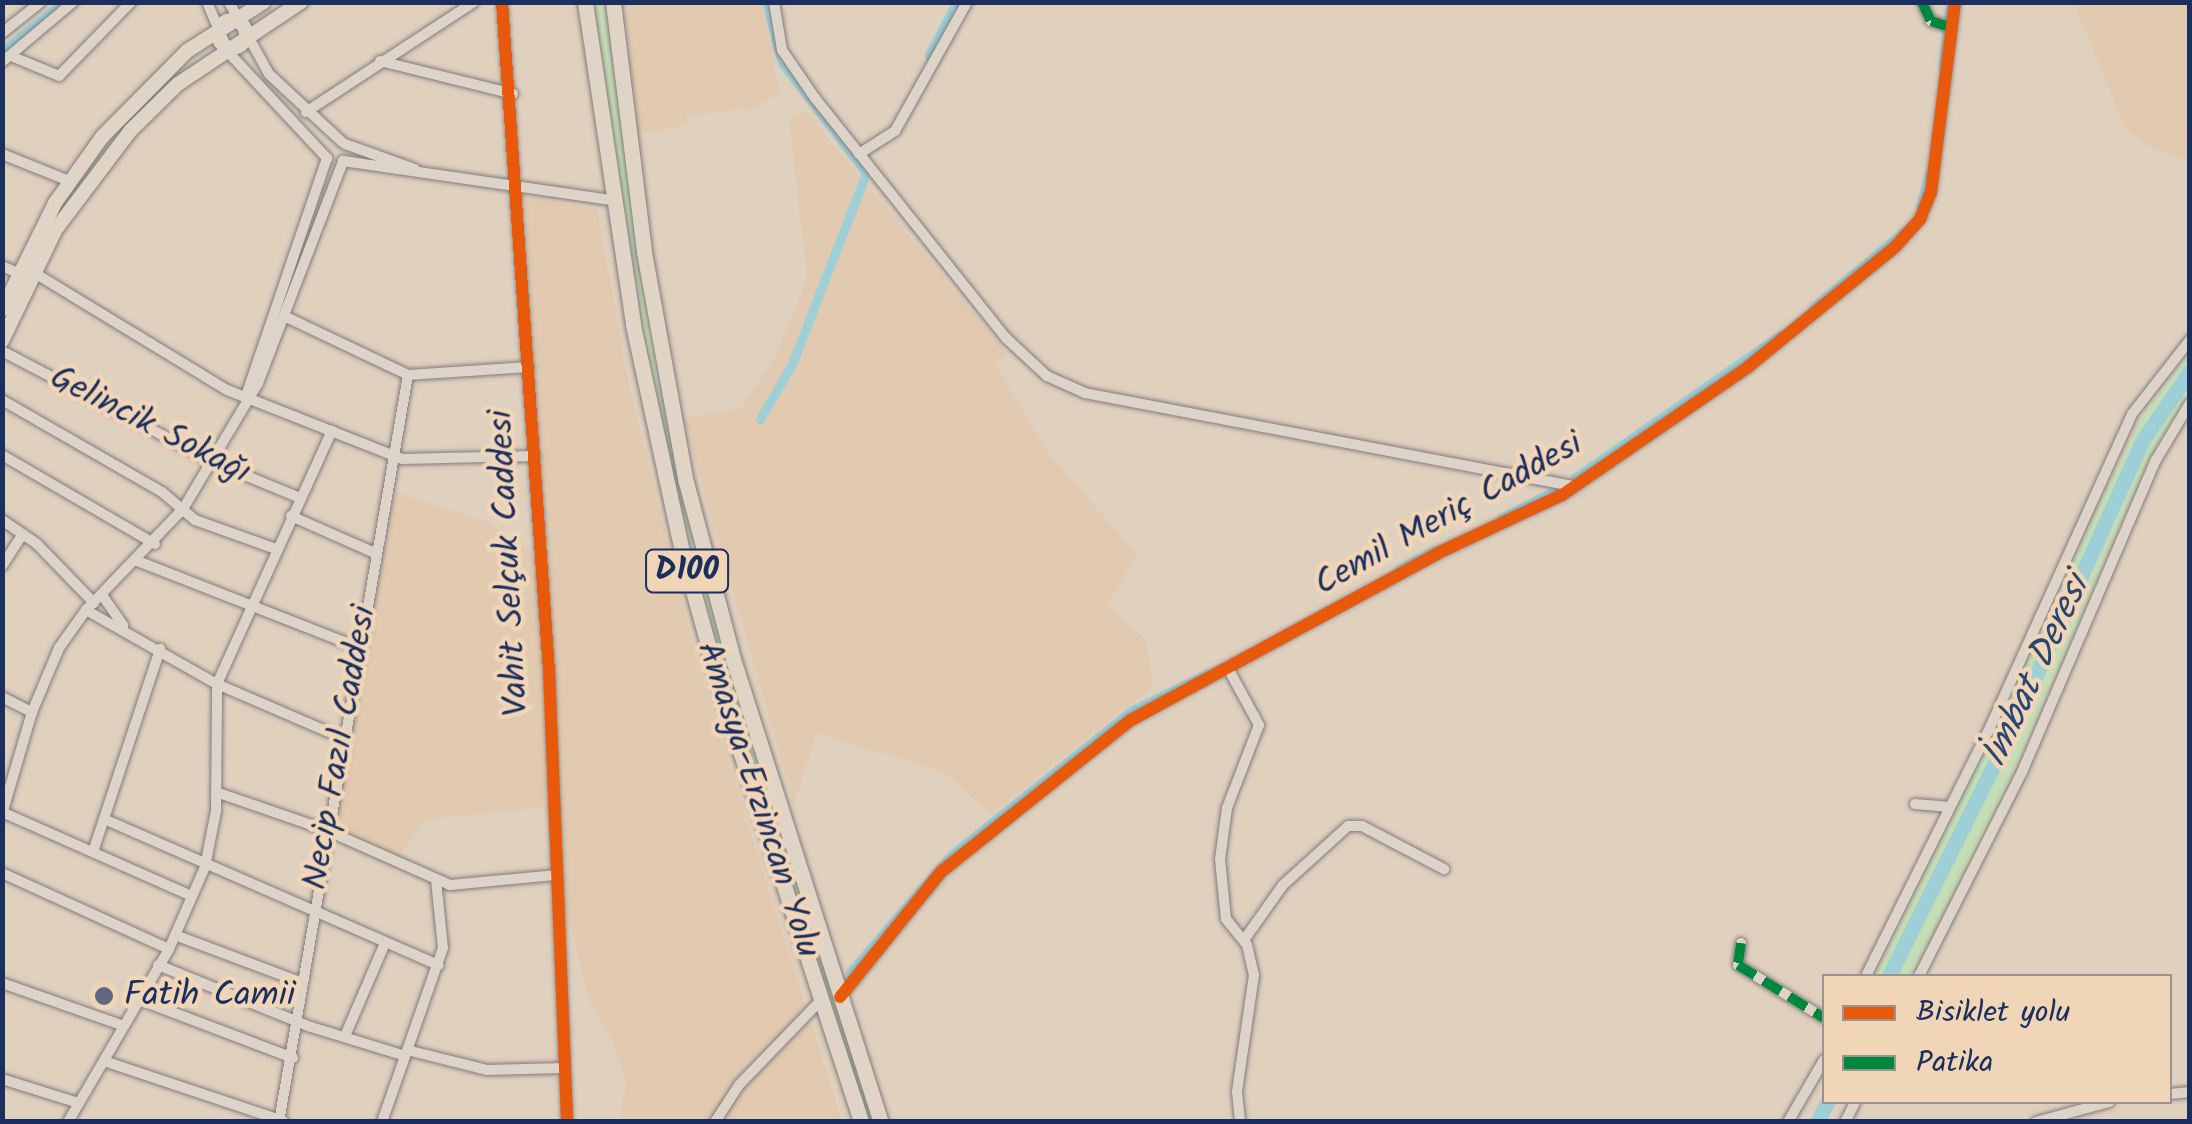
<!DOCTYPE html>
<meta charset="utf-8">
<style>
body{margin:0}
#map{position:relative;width:2192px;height:1124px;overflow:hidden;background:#e0d0be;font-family:Kalam,sans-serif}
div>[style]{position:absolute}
.built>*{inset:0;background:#e1cab0}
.green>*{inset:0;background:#c6deb5}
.canal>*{height:9px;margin:-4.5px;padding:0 4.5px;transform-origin:4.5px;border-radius:4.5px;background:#9ecfd6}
.river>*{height:15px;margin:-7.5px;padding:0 7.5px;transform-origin:7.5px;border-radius:7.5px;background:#9ecfd6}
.roads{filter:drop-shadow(0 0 2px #807c7d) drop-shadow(0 0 2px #807c7d)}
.minor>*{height:10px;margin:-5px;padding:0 5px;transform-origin:5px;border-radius:5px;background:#ded3c8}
.major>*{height:14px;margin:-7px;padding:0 7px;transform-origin:7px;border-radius:7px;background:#dfd4c6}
.major>.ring{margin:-7px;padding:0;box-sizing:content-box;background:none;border:14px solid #dfd4c6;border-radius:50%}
.highway>*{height:15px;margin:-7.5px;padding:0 7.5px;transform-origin:7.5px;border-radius:7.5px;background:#dfd4c6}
.quiet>*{height:10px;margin-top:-5px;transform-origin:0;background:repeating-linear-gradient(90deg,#00873e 0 20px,transparent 0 30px)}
.cycleway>*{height:12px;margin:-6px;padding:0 6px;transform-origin:6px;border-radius:6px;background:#e8590c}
.dots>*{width:28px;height:28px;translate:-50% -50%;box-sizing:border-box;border:5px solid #f1d5b7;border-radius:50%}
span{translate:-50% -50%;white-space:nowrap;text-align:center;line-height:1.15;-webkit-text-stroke:9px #f1d5b7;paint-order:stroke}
.shield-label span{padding:2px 8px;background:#f1d5b7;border:2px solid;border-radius:8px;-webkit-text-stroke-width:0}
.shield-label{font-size:32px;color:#1b2f5e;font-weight:700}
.street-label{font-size:35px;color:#1b2f5e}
.poi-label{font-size:35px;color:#1b2f5e}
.left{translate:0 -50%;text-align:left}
.water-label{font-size:38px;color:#2a4772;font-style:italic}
.frame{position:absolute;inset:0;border:5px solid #1b2f5e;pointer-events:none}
.legend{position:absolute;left:1822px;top:974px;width:350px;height:130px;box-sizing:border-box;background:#f1d5b7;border:2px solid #9b9393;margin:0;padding:12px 18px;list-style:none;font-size:30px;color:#1b2f5e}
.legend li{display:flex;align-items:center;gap:20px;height:50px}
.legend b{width:50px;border:2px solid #9b9393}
</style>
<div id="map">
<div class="built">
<div style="clip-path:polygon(624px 3px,761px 3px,780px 93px,755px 108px,687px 116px,687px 126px,639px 133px)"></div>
<div style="clip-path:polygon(2074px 3px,2189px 3px,2189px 161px,2150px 147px,2125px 128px)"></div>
<div style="clip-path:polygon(805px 110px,1007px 354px,996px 365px,1050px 456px,1137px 554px,1107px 606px,1146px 640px,1153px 687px,991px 814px,944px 772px,817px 733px,794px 803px,683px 418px,740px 409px,771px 365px,795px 311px,807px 275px,789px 120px)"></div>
<div style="clip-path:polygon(525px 196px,597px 209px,629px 386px,700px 673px,842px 1121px,619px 1121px,626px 1082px,614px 1043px,589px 1001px,571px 927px,563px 925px,544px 807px,423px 820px,399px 857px,330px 827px,396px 492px,487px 522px,545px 562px)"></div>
</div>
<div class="green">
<div style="clip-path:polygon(594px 3px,604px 3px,654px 356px,689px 525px,738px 699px,874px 1121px,869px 1121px,733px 700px,684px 526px,643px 325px)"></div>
<div style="clip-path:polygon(2189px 353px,2189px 393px,2125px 514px,2003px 796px,1911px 976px,1876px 976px,2141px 418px)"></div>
</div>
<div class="canal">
<div style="left:2px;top:51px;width:78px;rotate:-38.8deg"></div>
<div style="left:1942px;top:68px;width:59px;rotate:-83.2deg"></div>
<div style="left:1920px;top:206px;width:34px;rotate:-75deg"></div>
<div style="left:1812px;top:308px;width:120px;rotate:-39.9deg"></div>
<div style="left:760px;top:419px;width:64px;rotate:-59.8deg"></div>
<div style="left:792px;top:364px;width:205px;rotate:-68.8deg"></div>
<div style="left:866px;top:173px;width:138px;rotate:-127.4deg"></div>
<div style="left:782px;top:63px;width:63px;rotate:-104.7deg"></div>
<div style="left:1574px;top:478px;width:252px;rotate:-34.8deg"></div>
<div style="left:1501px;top:518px;width:68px;rotate:-27.3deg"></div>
<div style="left:1398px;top:569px;width:40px;rotate:-28deg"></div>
<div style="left:850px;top:972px;width:156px;rotate:-49.2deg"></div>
<div style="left:952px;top:854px;width:231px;rotate:-38.7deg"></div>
<div style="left:1132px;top:710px;width:85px;rotate:-25.7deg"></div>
</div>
<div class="river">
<div style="left:932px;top:55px;width:60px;rotate:-62.2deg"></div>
<div style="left:1889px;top:976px;width:279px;rotate:-63.6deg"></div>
<div style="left:2013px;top:726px;width:313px;rotate:-65.6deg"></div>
<div style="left:2142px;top:441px;width:85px;rotate:-55.6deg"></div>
<div style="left:1817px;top:1122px;width:22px;rotate:-63deg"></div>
</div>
<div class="roads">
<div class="minor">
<div style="left:207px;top:2px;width:56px;rotate:66.7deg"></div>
<div style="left:229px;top:53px;width:144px;rotate:47deg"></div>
<div style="left:327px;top:158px;width:251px;rotate:108.8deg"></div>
<div style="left:229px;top:2px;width:82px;rotate:60.9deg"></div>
<div style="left:269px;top:74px;width:100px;rotate:43deg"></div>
<div style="left:502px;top:2px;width:670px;rotate:85.98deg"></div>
<div style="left:549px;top:670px;width:452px;rotate:87.7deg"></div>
<div style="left:774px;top:2px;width:49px;rotate:80.5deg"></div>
<div style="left:782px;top:50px;width:58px;rotate:55.5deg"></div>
<div style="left:815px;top:98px;width:307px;rotate:51.5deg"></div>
<div style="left:1006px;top:338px;width:56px;rotate:42.8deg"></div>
<div style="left:1047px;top:376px;width:42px;rotate:24.1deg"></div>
<div style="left:1085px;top:393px;width:498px;rotate:10.8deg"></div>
<div style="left:1922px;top:2px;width:21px;rotate:65deg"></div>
<div style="left:1931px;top:21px;width:22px;rotate:18deg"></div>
<div style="left:2px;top:33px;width:50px;rotate:-38.5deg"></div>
<div style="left:11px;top:56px;width:52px;rotate:22.6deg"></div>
<div style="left:59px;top:76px;width:103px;rotate:-45.8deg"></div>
<div style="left:380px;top:61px;width:137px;rotate:13.9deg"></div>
<div style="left:2px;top:62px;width:93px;rotate:-40.2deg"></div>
<div style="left:306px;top:112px;width:201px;rotate:-33.2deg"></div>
<div style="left:345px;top:144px;width:74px;rotate:19.7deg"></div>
<div style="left:2px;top:154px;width:72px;rotate:21.9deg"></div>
<div style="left:859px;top:154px;width:43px;rotate:-32.6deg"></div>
<div style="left:895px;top:131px;width:148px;rotate:-60.8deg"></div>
<div style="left:2px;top:266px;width:17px;rotate:24deg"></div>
<div style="left:33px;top:272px;width:227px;rotate:31.3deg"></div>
<div style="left:227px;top:390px;width:188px;rotate:21.5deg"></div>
<div style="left:402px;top:459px;width:133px;rotate:-1.3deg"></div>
<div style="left:284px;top:316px;width:137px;rotate:25.4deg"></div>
<div style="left:408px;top:375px;width:121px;rotate:-3.8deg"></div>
<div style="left:2px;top:351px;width:238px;rotate:27.7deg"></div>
<div style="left:213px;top:462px;width:94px;rotate:22.5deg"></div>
<div style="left:2px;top:400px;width:185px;rotate:29.9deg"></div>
<div style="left:162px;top:492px;width:43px;rotate:40.3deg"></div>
<div style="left:195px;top:520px;width:86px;rotate:19.7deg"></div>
<div style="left:2px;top:455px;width:177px;rotate:30.2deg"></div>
<div style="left:291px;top:516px;width:92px;rotate:23.8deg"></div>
<div style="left:2px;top:520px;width:42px;rotate:34.4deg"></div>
<div style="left:37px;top:544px;width:82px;rotate:46deg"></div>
<div style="left:135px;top:560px;width:241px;rotate:21.4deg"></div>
<div style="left:2px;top:566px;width:38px;rotate:-57deg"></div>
<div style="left:102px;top:595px;width:37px;rotate:55deg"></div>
<div style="left:86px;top:610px;width:150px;rotate:29.5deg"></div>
<div style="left:217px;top:684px;width:134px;rotate:23.3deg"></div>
<div style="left:1229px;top:670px;width:63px;rotate:61.4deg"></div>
<div style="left:1259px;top:725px;width:89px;rotate:111.1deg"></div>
<div style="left:1227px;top:808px;width:51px;rotate:97.8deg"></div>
<div style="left:1220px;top:859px;width:60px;rotate:84.3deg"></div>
<div style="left:1226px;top:919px;width:33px;rotate:51deg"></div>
<div style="left:1247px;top:945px;width:31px;rotate:77deg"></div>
<div style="left:1254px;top:975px;width:118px;rotate:98.3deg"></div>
<div style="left:1237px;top:1092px;width:30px;rotate:84deg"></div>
<div style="left:2px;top:697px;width:34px;rotate:27deg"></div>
<div style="left:216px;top:792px;width:116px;rotate:19.1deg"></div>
<div style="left:326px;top:830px;width:136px;rotate:23.9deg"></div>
<div style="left:450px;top:885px;width:105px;rotate:-5.4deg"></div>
<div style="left:1915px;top:804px;width:35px;rotate:5deg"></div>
<div style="left:2px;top:812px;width:208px;rotate:23.9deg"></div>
<div style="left:2px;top:814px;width:106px;rotate:-73.6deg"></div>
<div style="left:32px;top:712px;width:69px;rotate:-67.1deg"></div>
<div style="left:59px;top:648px;width:47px;rotate:-54.6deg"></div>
<div style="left:86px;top:610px;width:140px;rotate:-46.2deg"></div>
<div style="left:183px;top:509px;width:147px;rotate:-59.2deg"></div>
<div style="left:258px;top:383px;width:238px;rotate:-69deg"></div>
<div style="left:343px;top:161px;width:276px;rotate:8.3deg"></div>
<div style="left:104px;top:819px;width:365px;rotate:23.6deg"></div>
<div style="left:94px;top:849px;width:211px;rotate:-71.7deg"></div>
<div style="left:2px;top:873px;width:183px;rotate:24.5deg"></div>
<div style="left:175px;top:935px;width:134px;rotate:20.6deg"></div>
<div style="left:1244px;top:940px;width:67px;rotate:-54.7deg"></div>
<div style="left:1283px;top:885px;width:88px;rotate:-42.2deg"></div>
<div style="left:1348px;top:826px;width:14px"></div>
<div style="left:1362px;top:826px;width:93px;rotate:27.7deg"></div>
<div style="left:1741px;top:943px;width:22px;rotate:98deg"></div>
<div style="left:1738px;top:965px;width:101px;rotate:31.6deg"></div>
<div style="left:158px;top:965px;width:165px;rotate:22.1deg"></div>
<div style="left:311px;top:1027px;width:98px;rotate:17.1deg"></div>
<div style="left:1866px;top:976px;width:280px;rotate:-63.5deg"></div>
<div style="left:1991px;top:725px;width:341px;rotate:-65.6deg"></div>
<div style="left:2132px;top:414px;width:94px;rotate:-51.9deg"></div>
<div style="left:1919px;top:976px;width:229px;rotate:-63.2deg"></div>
<div style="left:2022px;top:772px;width:340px;rotate:-66.8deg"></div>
<div style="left:2156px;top:460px;width:66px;rotate:-59.2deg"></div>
<div style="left:2px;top:983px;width:126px;rotate:19.4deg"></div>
<div style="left:841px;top:996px;width:159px;rotate:-51.1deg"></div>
<div style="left:941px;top:872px;width:243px;rotate:-38.7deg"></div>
<div style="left:1131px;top:720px;width:349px;rotate:-28.5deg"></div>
<div style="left:1438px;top:553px;width:137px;rotate:-25.1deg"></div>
<div style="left:1562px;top:495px;width:226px;rotate:-34.5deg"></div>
<div style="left:1748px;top:367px;width:190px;rotate:-39.2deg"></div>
<div style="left:1895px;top:247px;width:38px;rotate:-48deg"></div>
<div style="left:1920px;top:219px;width:29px;rotate:-68deg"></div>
<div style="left:1931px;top:192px;width:192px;rotate:-82.8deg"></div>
<div style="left:135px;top:998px;width:169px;rotate:20.8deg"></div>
<div style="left:345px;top:1036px;width:101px;rotate:-66.7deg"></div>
<div style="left:407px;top:1050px;width:82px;rotate:14deg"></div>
<div style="left:487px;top:1070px;width:76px;rotate:-1.5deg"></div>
<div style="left:104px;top:1061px;width:189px;rotate:18.5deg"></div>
<div style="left:2px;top:1079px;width:80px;rotate:17.5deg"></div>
<div style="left:2170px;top:1094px;width:20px;rotate:-6deg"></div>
<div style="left:68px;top:1122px;width:200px;rotate:-59.7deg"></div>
<div style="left:169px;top:949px;width:90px;rotate:-66.3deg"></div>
<div style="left:205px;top:867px;width:57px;rotate:-78.9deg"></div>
<div style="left:216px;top:811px;width:127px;rotate:-89.5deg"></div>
<div style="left:217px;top:684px;width:278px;rotate:-65.6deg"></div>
<div style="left:279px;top:1122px;width:758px;rotate:-80.2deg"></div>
<div style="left:382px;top:1122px;width:184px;rotate:-70.7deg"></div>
<div style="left:443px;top:948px;width:68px;rotate:-95.9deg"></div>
<div style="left:715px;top:1122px;width:44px;rotate:-57deg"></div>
<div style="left:739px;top:1085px;width:118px;rotate:-46deg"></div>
<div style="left:1788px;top:1122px;width:72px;rotate:-59.9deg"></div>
<div style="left:1845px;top:1122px;width:22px;rotate:-63deg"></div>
<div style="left:2036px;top:1122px;width:76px;rotate:-15.3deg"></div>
</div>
<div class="major">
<div class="ring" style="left:218px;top:20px;width:14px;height:14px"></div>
<div style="left:2px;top:310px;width:119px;rotate:-63.6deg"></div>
<div style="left:55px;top:203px;width:81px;rotate:-54.5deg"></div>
<div style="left:102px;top:137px;width:121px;rotate:-45.3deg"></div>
<div style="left:187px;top:51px;width:91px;rotate:-32.5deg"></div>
<div style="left:2px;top:341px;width:124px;rotate:-64.3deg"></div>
<div style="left:56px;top:229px;width:124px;rotate:-52.9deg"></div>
<div style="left:131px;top:130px;width:66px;rotate:-44.4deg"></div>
<div style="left:178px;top:84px;width:148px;rotate:-33.7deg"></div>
</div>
<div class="highway">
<div style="left:585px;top:2px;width:327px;rotate:81.5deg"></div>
<div style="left:633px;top:325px;width:231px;rotate:77.8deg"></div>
<div style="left:682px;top:551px;width:154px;rotate:74.5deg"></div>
<div style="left:723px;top:699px;width:445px;rotate:71.9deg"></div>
<div style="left:613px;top:2px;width:252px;rotate:82.9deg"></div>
<div style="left:644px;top:252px;width:234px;rotate:79.7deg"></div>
<div style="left:686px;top:482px;width:183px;rotate:75.1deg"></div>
<div style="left:733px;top:659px;width:486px;rotate:72.3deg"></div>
</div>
</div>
<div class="quiet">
<div style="left:1922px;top:2px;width:21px;rotate:65deg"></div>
<div style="left:1931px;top:21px;width:22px;rotate:18deg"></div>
<div style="left:1741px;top:943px;width:22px;rotate:98deg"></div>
<div style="left:1738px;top:965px;width:101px;rotate:31.6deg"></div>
</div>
<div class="cycleway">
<div style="left:502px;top:2px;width:670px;rotate:85.98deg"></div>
<div style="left:549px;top:670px;width:452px;rotate:87.7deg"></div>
<div style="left:840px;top:997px;width:161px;rotate:-51.1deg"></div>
<div style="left:941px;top:872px;width:243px;rotate:-38.7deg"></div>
<div style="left:1131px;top:720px;width:349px;rotate:-28.5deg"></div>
<div style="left:1438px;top:553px;width:137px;rotate:-25.1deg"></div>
<div style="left:1562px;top:495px;width:226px;rotate:-34.5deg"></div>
<div style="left:1748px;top:367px;width:190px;rotate:-39.2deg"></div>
<div style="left:1895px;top:247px;width:38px;rotate:-48deg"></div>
<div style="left:1920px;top:219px;width:29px;rotate:-68deg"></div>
<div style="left:1931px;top:192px;width:192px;rotate:-82.8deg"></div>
</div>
<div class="dots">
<div style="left:104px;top:996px;background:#606780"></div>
</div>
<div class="shield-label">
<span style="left:687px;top:571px">D100</span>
</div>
<div class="street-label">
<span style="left:150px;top:426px;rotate:27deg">Gelincik Sokağı</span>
<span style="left:1449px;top:515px;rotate:-29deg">Cemil Meriç Caddesi</span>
<span style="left:510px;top:563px;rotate:-93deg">Vahit Selçuk Caddesi</span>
<span style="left:341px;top:748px;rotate:-80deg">Necip Fazıl Caddesi</span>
<span style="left:757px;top:800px;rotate:72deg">Amasya-Erzincan Yolu</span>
</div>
<div class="poi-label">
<span class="left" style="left:124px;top:996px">Fatih Camii</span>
</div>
<div class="water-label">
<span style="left:2037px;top:672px;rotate:-65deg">İmbat Deresi</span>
</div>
<div class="frame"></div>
<ul class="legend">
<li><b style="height:12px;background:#e8590c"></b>Bisiklet yolu</li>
<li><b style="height:12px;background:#00873e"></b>Patika</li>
</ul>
</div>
